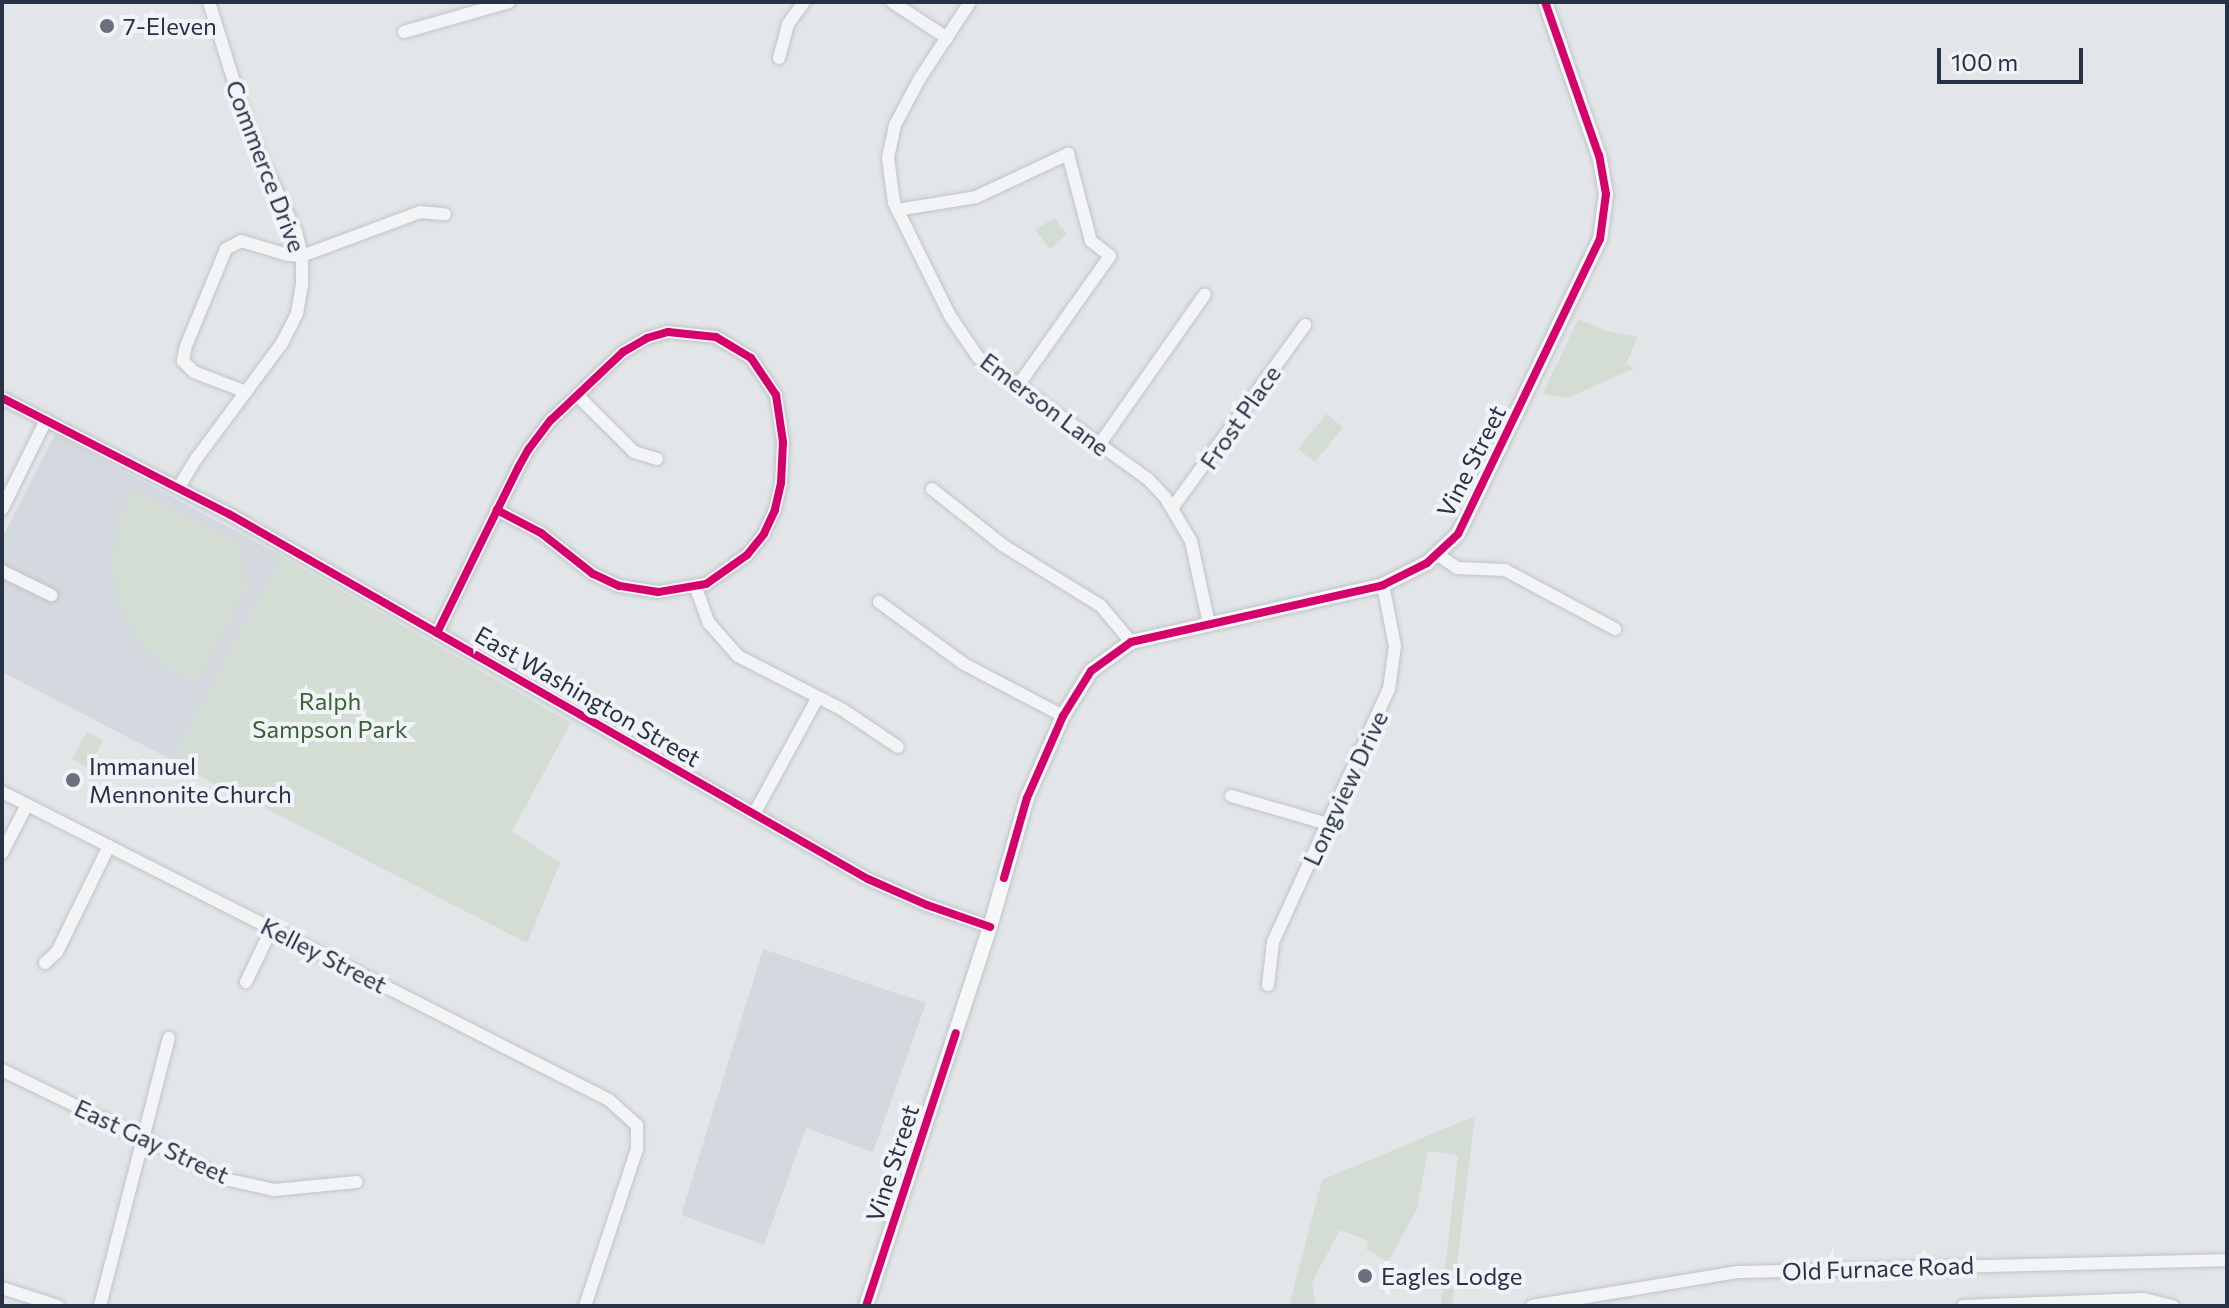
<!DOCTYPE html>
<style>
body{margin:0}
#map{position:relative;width:2229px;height:1308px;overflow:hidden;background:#e3e6e9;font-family:Commissioner,sans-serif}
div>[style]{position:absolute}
.built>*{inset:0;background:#d3d9df}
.green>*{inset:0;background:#d3ddd3}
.roads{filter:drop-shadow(0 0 2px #c1c4c7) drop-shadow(0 0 2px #c1c4c7)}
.minor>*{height:12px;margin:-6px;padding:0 6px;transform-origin:6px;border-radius:6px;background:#f3f4f5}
.major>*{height:14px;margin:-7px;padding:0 7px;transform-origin:7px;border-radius:7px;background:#f6f7f7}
.cycleway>*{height:8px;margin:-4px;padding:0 4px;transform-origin:4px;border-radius:4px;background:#d6006c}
.dots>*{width:22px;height:22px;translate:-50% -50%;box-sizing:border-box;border:4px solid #f0f4f8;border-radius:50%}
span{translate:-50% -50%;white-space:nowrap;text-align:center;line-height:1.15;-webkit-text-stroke:8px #f0f4f8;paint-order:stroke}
.poi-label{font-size:24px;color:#273244}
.left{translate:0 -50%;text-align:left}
.street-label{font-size:24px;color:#273244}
.park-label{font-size:24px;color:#3c6133}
.frame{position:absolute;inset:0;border:4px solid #273244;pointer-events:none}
.scale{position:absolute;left:1937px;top:48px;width:146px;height:36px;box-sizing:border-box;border:4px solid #273244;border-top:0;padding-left:10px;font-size:24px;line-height:28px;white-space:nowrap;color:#273244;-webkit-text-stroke:6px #f0f4f8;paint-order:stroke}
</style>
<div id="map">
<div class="built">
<div style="clip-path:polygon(55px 434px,282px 556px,172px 760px,2px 672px,2px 538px)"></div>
<div style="clip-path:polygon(763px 949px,926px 1003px,873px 1152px,806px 1128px,764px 1245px,681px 1215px)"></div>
</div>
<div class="green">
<div style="clip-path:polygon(1054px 218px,1067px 234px,1050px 249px,1035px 230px)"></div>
<div style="clip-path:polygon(1578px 319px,1610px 332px,1638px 337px,1626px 364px,1635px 368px,1568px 398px,1548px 395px,1543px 393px)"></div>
<div style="clip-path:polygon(1326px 414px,1343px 427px,1315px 462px,1298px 449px)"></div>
<div style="clip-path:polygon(134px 490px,240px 543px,248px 588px,195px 684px,166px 667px,140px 643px,118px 602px,110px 564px,119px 520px)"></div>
<div style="clip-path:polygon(282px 556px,571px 723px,512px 831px,560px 863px,527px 943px,234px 792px,232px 794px,172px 760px)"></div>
<div style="clip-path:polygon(87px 732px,103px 740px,89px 768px,72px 759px)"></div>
<div style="clip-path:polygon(1475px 1116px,1452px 1306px,1431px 1306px,1441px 1304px,1458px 1155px,1428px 1151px,1417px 1209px,1388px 1262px,1366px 1249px,1369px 1241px,1340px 1230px,1312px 1282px,1316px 1306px,1289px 1306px,1322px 1180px)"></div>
</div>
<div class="roads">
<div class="minor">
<div style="left:892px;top:2px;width:66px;rotate:33.2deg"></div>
<div style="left:970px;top:2px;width:91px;rotate:123.3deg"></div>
<div style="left:920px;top:78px;width:53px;rotate:118deg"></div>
<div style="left:895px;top:125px;width:34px;rotate:102deg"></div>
<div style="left:888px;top:158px;width:45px;rotate:82.4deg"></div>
<div style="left:894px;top:203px;width:126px;rotate:63.6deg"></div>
<div style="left:950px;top:316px;width:50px;rotate:55.7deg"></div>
<div style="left:978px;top:357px;width:211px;rotate:35.7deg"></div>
<div style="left:1149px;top:480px;width:23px;rotate:47deg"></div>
<div style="left:1165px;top:497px;width:51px;rotate:59.4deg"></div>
<div style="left:1191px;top:541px;width:85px;rotate:77.8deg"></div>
<div style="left:404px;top:32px;width:109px;rotate:-15.9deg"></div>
<div style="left:779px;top:58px;width:35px;rotate:-75deg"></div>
<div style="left:788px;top:24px;width:27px;rotate:-54deg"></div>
<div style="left:897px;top:210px;width:80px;rotate:-9.3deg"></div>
<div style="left:976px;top:197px;width:102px;rotate:-25.1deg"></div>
<div style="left:1068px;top:154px;width:90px;rotate:75.2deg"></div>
<div style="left:1091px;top:241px;width:24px;rotate:38deg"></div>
<div style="left:1110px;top:256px;width:161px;rotate:125.4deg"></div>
<div style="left:246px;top:392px;width:56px;rotate:-159deg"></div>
<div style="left:194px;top:372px;width:16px;rotate:-135deg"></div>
<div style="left:183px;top:361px;width:15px;rotate:-79deg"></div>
<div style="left:186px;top:346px;width:105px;rotate:-67.6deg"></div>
<div style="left:226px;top:249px;width:17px;rotate:-28deg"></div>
<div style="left:241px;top:241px;width:49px;rotate:16.6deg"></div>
<div style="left:288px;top:255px;width:14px;rotate:4deg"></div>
<div style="left:302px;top:256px;width:126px;rotate:-20.4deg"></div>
<div style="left:420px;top:212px;width:25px;rotate:5deg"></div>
<div style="left:578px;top:396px;width:79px;rotate:45deg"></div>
<div style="left:634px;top:452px;width:24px;rotate:17deg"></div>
<div style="left:2px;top:398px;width:255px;rotate:27.1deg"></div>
<div style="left:229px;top:514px;width:736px;rotate:29.74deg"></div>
<div style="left:868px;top:879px;width:64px;rotate:23.8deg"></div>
<div style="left:927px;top:905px;width:67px;rotate:19.2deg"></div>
<div style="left:1099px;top:445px;width:184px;rotate:-54.9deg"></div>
<div style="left:179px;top:487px;width:33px;rotate:-59deg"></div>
<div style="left:196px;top:459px;width:144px;rotate:-53.4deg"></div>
<div style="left:282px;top:343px;width:34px;rotate:-63deg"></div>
<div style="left:297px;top:313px;width:27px;rotate:-80deg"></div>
<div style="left:302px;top:286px;width:30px;rotate:-90deg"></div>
<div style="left:302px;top:256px;width:25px;rotate:-104deg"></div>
<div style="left:296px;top:232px;width:106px;rotate:-115.1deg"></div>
<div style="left:251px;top:136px;width:140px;rotate:-107.4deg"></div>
<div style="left:932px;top:489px;width:92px;rotate:38.4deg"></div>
<div style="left:1004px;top:546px;width:114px;rotate:31.7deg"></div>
<div style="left:1101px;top:606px;width:47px;rotate:50.2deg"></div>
<div style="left:1173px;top:507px;width:225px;rotate:-54deg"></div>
<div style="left:2px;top:509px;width:99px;rotate:-63.7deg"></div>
<div style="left:1437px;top:554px;width:24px;rotate:35deg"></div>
<div style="left:1457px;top:568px;width:48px;rotate:2.4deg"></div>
<div style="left:1505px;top:570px;width:125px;rotate:28.2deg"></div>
<div style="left:2px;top:571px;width:55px;rotate:26.1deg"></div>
<div style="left:696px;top:588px;width:37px;rotate:70deg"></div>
<div style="left:709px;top:623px;width:44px;rotate:48.7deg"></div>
<div style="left:738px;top:656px;width:118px;rotate:27.2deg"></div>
<div style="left:843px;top:710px;width:66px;rotate:33.9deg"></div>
<div style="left:879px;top:602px;width:105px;rotate:36.1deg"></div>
<div style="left:964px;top:664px;width:112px;rotate:27.7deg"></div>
<div style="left:437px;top:633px;width:87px;rotate:-64deg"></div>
<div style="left:475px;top:555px;width:97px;rotate:-63.7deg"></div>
<div style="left:518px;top:468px;width:21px;rotate:-61deg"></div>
<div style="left:528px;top:450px;width:38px;rotate:-53deg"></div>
<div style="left:551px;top:420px;width:99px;rotate:-43.4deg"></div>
<div style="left:623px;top:352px;width:28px;rotate:-30deg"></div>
<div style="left:647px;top:338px;width:22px;rotate:-16deg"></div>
<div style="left:668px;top:332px;width:48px;rotate:5.9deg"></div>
<div style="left:716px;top:337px;width:41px;rotate:31deg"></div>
<div style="left:751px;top:358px;width:45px;rotate:56deg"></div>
<div style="left:776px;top:395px;width:48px;rotate:81.5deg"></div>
<div style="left:783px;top:442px;width:41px;rotate:92.8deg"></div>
<div style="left:781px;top:483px;width:28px;rotate:103deg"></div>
<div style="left:775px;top:510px;width:26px;rotate:115deg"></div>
<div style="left:764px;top:534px;width:27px;rotate:129deg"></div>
<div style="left:747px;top:555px;width:50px;rotate:144.7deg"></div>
<div style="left:706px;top:584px;width:49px;rotate:170.5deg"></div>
<div style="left:658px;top:592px;width:39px;rotate:-171deg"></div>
<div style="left:619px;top:586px;width:29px;rotate:-155deg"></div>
<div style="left:593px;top:574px;width:66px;rotate:-141.7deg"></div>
<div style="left:541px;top:533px;width:50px;rotate:-152.4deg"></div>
<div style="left:2px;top:792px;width:681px;rotate:26.9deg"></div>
<div style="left:609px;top:1100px;width:38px;rotate:42deg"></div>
<div style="left:637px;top:1125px;width:24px;rotate:90deg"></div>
<div style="left:637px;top:1149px;width:165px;rotate:108.3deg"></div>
<div style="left:1231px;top:796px;width:101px;rotate:16.1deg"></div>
<div style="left:754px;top:814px;width:131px;rotate:-61.3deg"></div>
<div style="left:2px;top:853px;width:54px;rotate:-62.5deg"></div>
<div style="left:45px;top:963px;width:16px;rotate:-43deg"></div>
<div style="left:57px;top:952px;width:118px;rotate:-63.9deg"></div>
<div style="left:246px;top:982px;width:60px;rotate:-64.3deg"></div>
<div style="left:1268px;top:985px;width:43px;rotate:-83.4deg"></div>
<div style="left:1273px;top:942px;width:278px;rotate:-65.4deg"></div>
<div style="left:1389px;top:689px;width:43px;rotate:-82.1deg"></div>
<div style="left:1395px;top:646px;width:62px;rotate:-101.1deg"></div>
<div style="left:2px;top:1070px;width:252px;rotate:25.9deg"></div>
<div style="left:229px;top:1180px;width:46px;rotate:12.5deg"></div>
<div style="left:274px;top:1190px;width:83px;rotate:-5.5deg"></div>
<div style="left:2px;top:1288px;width:59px;rotate:17.8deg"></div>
<div style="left:100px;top:1306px;width:277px;rotate:-75.6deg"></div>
<div style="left:1532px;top:1306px;width:209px;rotate:-9.4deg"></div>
<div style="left:1738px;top:1272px;width:489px;rotate:-1.4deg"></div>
<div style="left:1963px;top:1306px;width:181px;rotate:-2.2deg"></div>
<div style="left:2144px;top:1299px;width:30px;rotate:14deg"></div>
</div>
<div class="major">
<div style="left:866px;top:1306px;width:399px;rotate:-71.9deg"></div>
<div style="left:990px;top:927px;width:134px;rotate:-74deg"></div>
<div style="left:1027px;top:798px;width:90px;rotate:-66.3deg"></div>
<div style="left:1063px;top:716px;width:53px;rotate:-58.1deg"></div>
<div style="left:1091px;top:671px;width:49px;rotate:-35.9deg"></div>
<div style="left:1131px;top:642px;width:258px;rotate:-12.7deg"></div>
<div style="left:1383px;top:585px;width:49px;rotate:-26.6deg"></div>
<div style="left:1427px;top:563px;width:42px;rotate:-43.1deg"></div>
<div style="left:1458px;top:534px;width:327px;rotate:-64.3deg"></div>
<div style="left:1600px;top:239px;width:45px;rotate:-82.4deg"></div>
<div style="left:1606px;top:194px;width:39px;rotate:-100deg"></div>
<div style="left:1599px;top:156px;width:163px;rotate:-109.3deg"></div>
</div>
</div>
<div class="cycleway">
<div style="left:2px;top:398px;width:255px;rotate:27.1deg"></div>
<div style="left:229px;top:514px;width:736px;rotate:29.74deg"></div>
<div style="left:868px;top:879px;width:64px;rotate:23.8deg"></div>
<div style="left:927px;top:905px;width:67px;rotate:19.2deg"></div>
<div style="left:437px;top:633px;width:87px;rotate:-64deg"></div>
<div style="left:475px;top:555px;width:97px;rotate:-63.7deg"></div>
<div style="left:518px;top:468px;width:21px;rotate:-61deg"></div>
<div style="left:528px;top:450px;width:38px;rotate:-53deg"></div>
<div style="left:551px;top:420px;width:99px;rotate:-43.4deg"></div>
<div style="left:623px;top:352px;width:28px;rotate:-30deg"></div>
<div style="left:647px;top:338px;width:22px;rotate:-16deg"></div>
<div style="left:668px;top:332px;width:48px;rotate:5.9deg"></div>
<div style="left:716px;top:337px;width:41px;rotate:31deg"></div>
<div style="left:751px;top:358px;width:45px;rotate:56deg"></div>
<div style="left:776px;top:395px;width:48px;rotate:81.5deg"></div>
<div style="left:783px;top:442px;width:41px;rotate:92.8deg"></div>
<div style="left:781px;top:483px;width:28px;rotate:103deg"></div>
<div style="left:775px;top:510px;width:26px;rotate:115deg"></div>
<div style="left:764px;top:534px;width:27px;rotate:129deg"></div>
<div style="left:747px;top:555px;width:50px;rotate:144.7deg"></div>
<div style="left:706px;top:584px;width:49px;rotate:170.5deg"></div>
<div style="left:658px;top:592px;width:39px;rotate:-171deg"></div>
<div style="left:619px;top:586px;width:29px;rotate:-155deg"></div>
<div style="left:593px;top:574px;width:66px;rotate:-141.7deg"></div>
<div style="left:541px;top:533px;width:50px;rotate:-152.4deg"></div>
<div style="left:1004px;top:878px;width:83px;rotate:-74deg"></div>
<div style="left:1027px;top:798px;width:90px;rotate:-66.3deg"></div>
<div style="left:1063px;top:716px;width:53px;rotate:-58.1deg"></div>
<div style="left:1091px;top:671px;width:49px;rotate:-35.9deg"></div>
<div style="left:1131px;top:642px;width:258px;rotate:-12.7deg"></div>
<div style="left:1383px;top:585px;width:49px;rotate:-26.6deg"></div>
<div style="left:1427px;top:563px;width:42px;rotate:-43.1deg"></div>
<div style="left:1458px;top:534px;width:327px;rotate:-64.3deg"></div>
<div style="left:1600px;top:239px;width:45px;rotate:-82.4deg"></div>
<div style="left:1606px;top:194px;width:39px;rotate:-100deg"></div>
<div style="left:1599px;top:156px;width:163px;rotate:-109.3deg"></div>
<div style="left:867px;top:1303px;width:284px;rotate:-71.8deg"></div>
</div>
<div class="dots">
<div style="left:107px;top:26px;background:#69717e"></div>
<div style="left:73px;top:780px;background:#69717e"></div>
<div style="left:1365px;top:1276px;background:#69717e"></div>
</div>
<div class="poi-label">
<span class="left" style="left:123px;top:26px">7-Eleven</span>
<span class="left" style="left:89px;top:780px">Immanuel<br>Mennonite Church</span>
<span class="left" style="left:1381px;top:1276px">Eagles Lodge</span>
</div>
<div class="street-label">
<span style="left:266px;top:166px;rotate:69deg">Commerce Drive</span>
<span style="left:1045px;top:404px;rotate:37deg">Emerson Lane</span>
<span style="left:1240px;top:417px;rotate:-55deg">Frost Place</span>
<span style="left:1471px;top:461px;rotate:-63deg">Vine Street</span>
<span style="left:588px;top:696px;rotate:30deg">East Washington Street</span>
<span style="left:1345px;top:788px;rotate:-65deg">Longview Drive</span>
<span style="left:324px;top:955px;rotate:27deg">Kelley Street</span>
<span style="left:152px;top:1141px;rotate:25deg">East Gay Street</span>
<span style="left:892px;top:1163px;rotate:-72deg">Vine Street</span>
<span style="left:1878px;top:1268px;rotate:-2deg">Old Furnace Road</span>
</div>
<div class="park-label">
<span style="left:330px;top:715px">Ralph<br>Sampson Park</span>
</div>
<div class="frame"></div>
<div class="scale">100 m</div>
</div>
